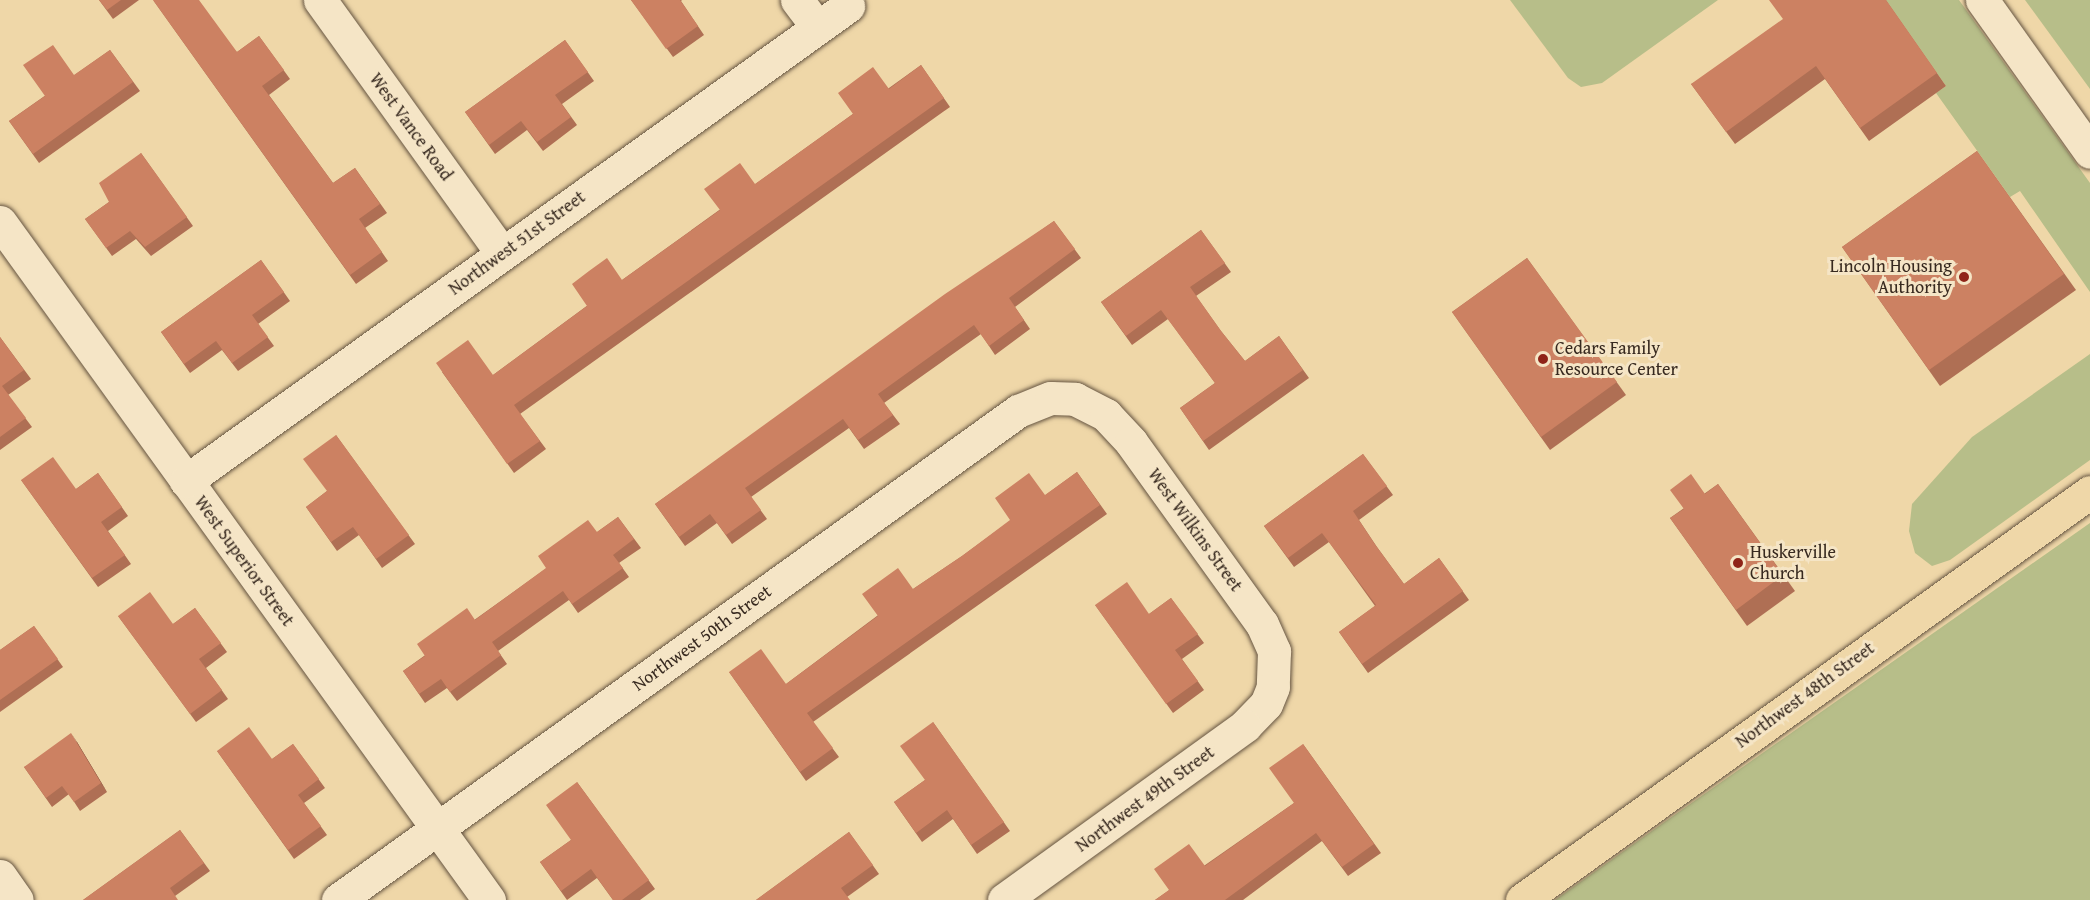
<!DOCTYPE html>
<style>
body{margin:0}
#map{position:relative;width:2090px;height:900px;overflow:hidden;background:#efd7a8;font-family:"Gentium Book Plus",serif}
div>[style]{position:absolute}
.green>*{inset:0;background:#b7be89}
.roads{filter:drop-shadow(0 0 2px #655441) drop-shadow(0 0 2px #655441)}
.minor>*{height:33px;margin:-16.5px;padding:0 16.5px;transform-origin:16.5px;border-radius:16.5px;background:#f5e5c6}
.major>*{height:33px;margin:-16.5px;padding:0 16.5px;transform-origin:16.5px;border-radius:16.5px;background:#efd7a8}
.wall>*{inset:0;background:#af6f54}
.shaded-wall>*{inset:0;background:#8f5a45}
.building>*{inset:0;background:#cc8162}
.dots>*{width:16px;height:16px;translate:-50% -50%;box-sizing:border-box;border:3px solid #f5e5c6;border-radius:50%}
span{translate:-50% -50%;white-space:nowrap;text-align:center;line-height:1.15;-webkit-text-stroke:6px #f5e5c6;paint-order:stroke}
.street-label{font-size:18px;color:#37291f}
.poi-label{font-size:18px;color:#37291f}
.right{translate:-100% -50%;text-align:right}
.left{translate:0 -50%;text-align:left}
</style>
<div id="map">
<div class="green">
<div style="clip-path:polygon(1510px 0,1718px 0,1602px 83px,1581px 87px,1568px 78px)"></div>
<div style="clip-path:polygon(1886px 0,1959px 0,2090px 183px,2090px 292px,2020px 191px,2010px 197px,1936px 93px,1946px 86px)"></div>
<div style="clip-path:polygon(2025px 0,2090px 0,2090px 89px)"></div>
<div style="clip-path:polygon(2090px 354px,2090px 460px,1950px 560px,1932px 566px,1915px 553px,1909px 531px,1912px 504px,1972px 437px)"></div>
<div style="clip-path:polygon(2090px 523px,2090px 900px,1555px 900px,1663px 823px)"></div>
</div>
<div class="roads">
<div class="minor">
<div style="left:320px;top:0;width:312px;rotate:54.3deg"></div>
<div style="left:797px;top:0;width:34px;rotate:53deg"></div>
<div style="left:1982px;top:0;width:186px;rotate:54.6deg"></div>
<div style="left:0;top:222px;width:836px;rotate:54.2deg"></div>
<div style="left:186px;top:481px;width:815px;rotate:-35.66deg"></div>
<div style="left:0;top:876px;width:29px;rotate:55deg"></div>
<div style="left:338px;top:900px;width:838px;rotate:-35.72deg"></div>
<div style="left:1018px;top:411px;width:35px;rotate:-22deg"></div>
<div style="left:1051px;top:398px;width:24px;rotate:2deg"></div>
<div style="left:1075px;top:399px;width:35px;rotate:27deg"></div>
<div style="left:1106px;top:415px;width:37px;rotate:47deg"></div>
<div style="left:1131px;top:442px;width:224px;rotate:54.3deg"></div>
<div style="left:1262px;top:624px;width:30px;rotate:66deg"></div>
<div style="left:1274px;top:651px;width:36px;rotate:92deg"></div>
<div style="left:1273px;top:687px;width:18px;rotate:112deg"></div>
<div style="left:1266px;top:704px;width:30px;rotate:134deg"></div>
<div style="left:1245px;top:726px;width:297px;rotate:144.2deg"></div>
</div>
<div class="major">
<div style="left:1522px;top:900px;width:699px;rotate:-35.69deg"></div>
</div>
</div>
<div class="wall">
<div style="clip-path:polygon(99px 0,139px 0,113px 19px)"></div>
<div style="clip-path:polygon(153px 0,237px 52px,259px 36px,290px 79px,269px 95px,333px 183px,355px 168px,387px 213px,365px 228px,388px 261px,356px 284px)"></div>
<div style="clip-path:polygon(631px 0,682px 0,681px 1px,704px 35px,673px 57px)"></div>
<div style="clip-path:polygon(1886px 0,1946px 86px,1869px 141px,1825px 79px,1735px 144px,1691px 84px)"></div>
<div style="clip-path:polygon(565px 40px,594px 81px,562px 104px,577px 125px,543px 151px,527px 130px,495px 154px,465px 112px)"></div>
<div style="clip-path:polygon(110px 50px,140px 91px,39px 163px,9px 121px)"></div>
<div style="clip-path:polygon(921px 65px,950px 107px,520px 414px,546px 449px,514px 473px,442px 372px,493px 375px,622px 280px)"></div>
<div style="clip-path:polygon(1977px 151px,2076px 290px,1940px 386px,1842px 247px)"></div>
<div style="clip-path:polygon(141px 153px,193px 226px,151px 256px,136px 239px,112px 256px,85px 219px,109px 202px)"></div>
<div style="clip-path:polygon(1054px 221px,1081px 258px,1015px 307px,1030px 329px,995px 355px,981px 334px,884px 403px,900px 424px,864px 449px,849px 428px,751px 497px,767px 519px,732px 544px,717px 523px,685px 546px,655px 504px)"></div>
<div style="clip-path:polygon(1201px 230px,1231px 272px,1196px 296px,1221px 331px,1245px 361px,1279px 336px,1309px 378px,1209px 450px,1180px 408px,1215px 383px,1168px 319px,1132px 345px,1101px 302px)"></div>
<div style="clip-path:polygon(1527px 258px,1626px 395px,1550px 450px,1452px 312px)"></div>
<div style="clip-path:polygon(261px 260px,290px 301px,258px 324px,274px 346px,238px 371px,222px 350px,190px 373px,161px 332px)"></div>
<div style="clip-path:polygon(0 337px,31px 379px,8px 395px,32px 427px,0 450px)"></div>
<div style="clip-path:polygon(336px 435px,415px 544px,382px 568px,359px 535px,337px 551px,306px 507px,327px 491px)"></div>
<div style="clip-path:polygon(1363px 454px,1393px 495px,1359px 520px,1377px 547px,1404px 584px,1439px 558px,1469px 600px,1368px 673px,1339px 632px,1375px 606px,1329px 542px,1294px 567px,1264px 526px)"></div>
<div style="clip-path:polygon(1077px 472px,1107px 514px,813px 722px,839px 757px,806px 781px,729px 672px,786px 684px,913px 589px,962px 556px)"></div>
<div style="clip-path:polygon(98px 473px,128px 516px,108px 531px,131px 564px,98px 587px,21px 480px,76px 489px)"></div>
<div style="clip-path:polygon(1718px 484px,1795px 591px,1747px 626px,1670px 518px)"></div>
<div style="clip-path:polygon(618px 517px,641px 548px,619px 563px,629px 577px,578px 613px,569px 600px,498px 651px,507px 664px,457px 701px,447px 688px,425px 703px,403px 671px)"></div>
<div style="clip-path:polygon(1171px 598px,1204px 643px,1182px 659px,1204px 690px,1173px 713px,1095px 605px,1149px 614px)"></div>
<div style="clip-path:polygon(195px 608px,227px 652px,206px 668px,228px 699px,196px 722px,118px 616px,173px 624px)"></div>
<div style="clip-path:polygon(34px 626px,63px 667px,0 712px,0 650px)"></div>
<div style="clip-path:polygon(933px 722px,1010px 831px,977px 854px,953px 819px,922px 842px,894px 802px,925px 780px)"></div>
<div style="clip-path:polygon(77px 742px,107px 792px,80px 811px,69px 794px,52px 807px,24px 767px)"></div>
<div style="clip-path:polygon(293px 744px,325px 788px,304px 803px,327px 835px,294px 859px,217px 751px,272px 759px)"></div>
<div style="clip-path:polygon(1303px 744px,1381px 853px,1348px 876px,1322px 841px,1243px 900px,1155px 900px,1294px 803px)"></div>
<div style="clip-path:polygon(577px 782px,655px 889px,640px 900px,613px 900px,597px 878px,567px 900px,540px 862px,571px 840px)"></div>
<div style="clip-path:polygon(180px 830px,210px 871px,175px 896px,83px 900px)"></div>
<div style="clip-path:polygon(849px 832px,879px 874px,847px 897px,756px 900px)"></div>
</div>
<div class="shaded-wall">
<div style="clip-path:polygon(71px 733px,77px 742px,107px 792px,101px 783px)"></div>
</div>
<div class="building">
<div style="clip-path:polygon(99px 0,121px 0,107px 10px)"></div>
<div style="clip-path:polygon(153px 0,199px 0,237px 52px,259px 36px,284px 70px,262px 86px,333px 183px,355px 168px,380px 204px,359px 219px,382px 252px,350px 275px)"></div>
<div style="clip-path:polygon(631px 0,680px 0,698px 26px,666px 49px)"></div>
<div style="clip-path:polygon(1769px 0,1886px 0,1937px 73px,1860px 128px,1816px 66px,1726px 132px,1691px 84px,1783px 19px)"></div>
<div style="clip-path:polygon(565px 40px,588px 72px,555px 95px,571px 117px,537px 142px,521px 121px,489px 145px,465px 112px)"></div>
<div style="clip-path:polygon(53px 45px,74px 75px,110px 50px,133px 82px,33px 154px,9px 121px,45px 96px,23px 65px)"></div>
<div style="clip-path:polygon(921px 65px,944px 98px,514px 405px,540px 441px,507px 464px,436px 363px,468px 340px,493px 375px,587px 306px,572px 284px,589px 271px,607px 258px,622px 280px,720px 210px,704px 189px,740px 163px,755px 184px,853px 114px,838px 93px,873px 67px,889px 89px)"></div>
<div style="clip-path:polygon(1977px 151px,2064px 274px,1929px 370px,1842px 247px)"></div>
<div style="clip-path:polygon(141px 153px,187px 217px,145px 247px,130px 231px,106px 248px,85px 219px,109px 202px,99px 183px)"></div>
<div style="clip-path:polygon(1054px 221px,1075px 249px,1009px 298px,1024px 320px,989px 346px,974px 325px,878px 394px,893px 415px,858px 440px,843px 419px,745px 488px,761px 510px,726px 535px,710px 514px,679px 537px,655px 504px,945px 294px)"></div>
<div style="clip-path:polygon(1201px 230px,1225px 263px,1190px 287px,1221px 331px,1245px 361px,1279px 336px,1303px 370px,1203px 441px,1180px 408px,1215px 383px,1161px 310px,1126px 336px,1101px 302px)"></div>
<div style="clip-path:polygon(1527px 258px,1617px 382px,1541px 437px,1452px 312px)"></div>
<div style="clip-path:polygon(261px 260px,284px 292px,252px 315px,268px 337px,232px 363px,216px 341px,184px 364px,161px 332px)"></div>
<div style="clip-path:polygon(0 337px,24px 370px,2px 386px,26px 418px,0 437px)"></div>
<div style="clip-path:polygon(336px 435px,409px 535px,376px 559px,353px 527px,331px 542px,306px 507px,327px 491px,303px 459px)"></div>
<div style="clip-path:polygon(1363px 454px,1387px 486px,1353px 511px,1374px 543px,1404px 584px,1439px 558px,1463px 591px,1362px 664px,1339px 632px,1376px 605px,1322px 533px,1288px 558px,1264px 526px)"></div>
<div style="clip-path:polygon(53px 457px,76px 489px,98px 473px,122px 507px,101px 522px,125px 555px,92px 578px,21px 480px)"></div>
<div style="clip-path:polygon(1077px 472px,1100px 505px,807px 713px,833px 748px,800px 772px,729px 672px,761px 649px,786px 684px,878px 616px,862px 594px,898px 568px,913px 589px,962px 556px,1010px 520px,995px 498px,1029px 473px,1045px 495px)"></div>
<div style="clip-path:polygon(1691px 474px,1705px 494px,1718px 484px,1783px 575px,1736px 610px,1670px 518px,1684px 509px,1670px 490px)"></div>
<div style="clip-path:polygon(618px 517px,634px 539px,613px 555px,623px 568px,572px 604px,563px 591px,492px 642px,501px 655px,450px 692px,441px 679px,419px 694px,403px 671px,425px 656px,417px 644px,467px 608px,475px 620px,546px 568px,538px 556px,588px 520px,597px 532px)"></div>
<div style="clip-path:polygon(1127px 582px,1149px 614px,1171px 598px,1198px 634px,1175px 650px,1198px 681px,1166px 704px,1095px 605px)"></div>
<div style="clip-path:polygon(150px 592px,173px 624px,195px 608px,221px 643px,199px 659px,222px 690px,190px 714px,118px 616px)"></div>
<div style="clip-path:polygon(34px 626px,58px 659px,0 700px,0 650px)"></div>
<div style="clip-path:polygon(933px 722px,1004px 822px,971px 845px,947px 810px,916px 833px,894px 802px,925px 780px,900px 746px)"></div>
<div style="clip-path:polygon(249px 727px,272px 759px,293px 744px,319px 779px,298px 795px,321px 826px,288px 850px,217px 751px)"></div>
<div style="clip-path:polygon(71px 733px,101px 783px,74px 802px,62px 786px,46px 798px,24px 767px)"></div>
<div style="clip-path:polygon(1303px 744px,1374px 844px,1342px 867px,1316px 833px,1225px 900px,1155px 900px,1169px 890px,1154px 869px,1189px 844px,1205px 866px,1294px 803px,1269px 768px)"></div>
<div style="clip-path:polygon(577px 782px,649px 880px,622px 900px,613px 900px,591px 869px,561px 891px,540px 862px,571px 840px,546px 805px)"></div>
<div style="clip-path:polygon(180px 830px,204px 863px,170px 888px,178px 900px,83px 900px)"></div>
<div style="clip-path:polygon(849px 832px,873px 865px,841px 888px,850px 900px,756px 900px)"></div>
</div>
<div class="dots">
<div style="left:1964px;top:277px;background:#8f2418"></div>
<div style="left:1543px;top:359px;background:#8f2418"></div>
<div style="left:1738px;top:563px;background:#8f2418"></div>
</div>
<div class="street-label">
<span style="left:411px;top:127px;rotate:54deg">West Vance Road</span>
<span style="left:517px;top:243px;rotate:-36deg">Northwest 51st Street</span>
<span style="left:1195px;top:530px;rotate:54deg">West Wilkins Street</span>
<span style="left:244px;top:561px;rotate:54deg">West Superior Street</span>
<span style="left:702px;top:638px;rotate:-36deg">Northwest 50th Street</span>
<span style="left:1805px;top:695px;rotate:-36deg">Northwest 48th Street</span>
<span style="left:1145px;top:799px;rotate:-36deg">Northwest 49th Street</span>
</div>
<div class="poi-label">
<span class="right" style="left:1952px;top:277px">Lincoln Housing<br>Authority</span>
<span class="left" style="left:1555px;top:359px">Cedars Family<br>Resource Center</span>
<span class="left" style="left:1750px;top:563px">Huskerville<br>Church</span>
</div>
</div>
